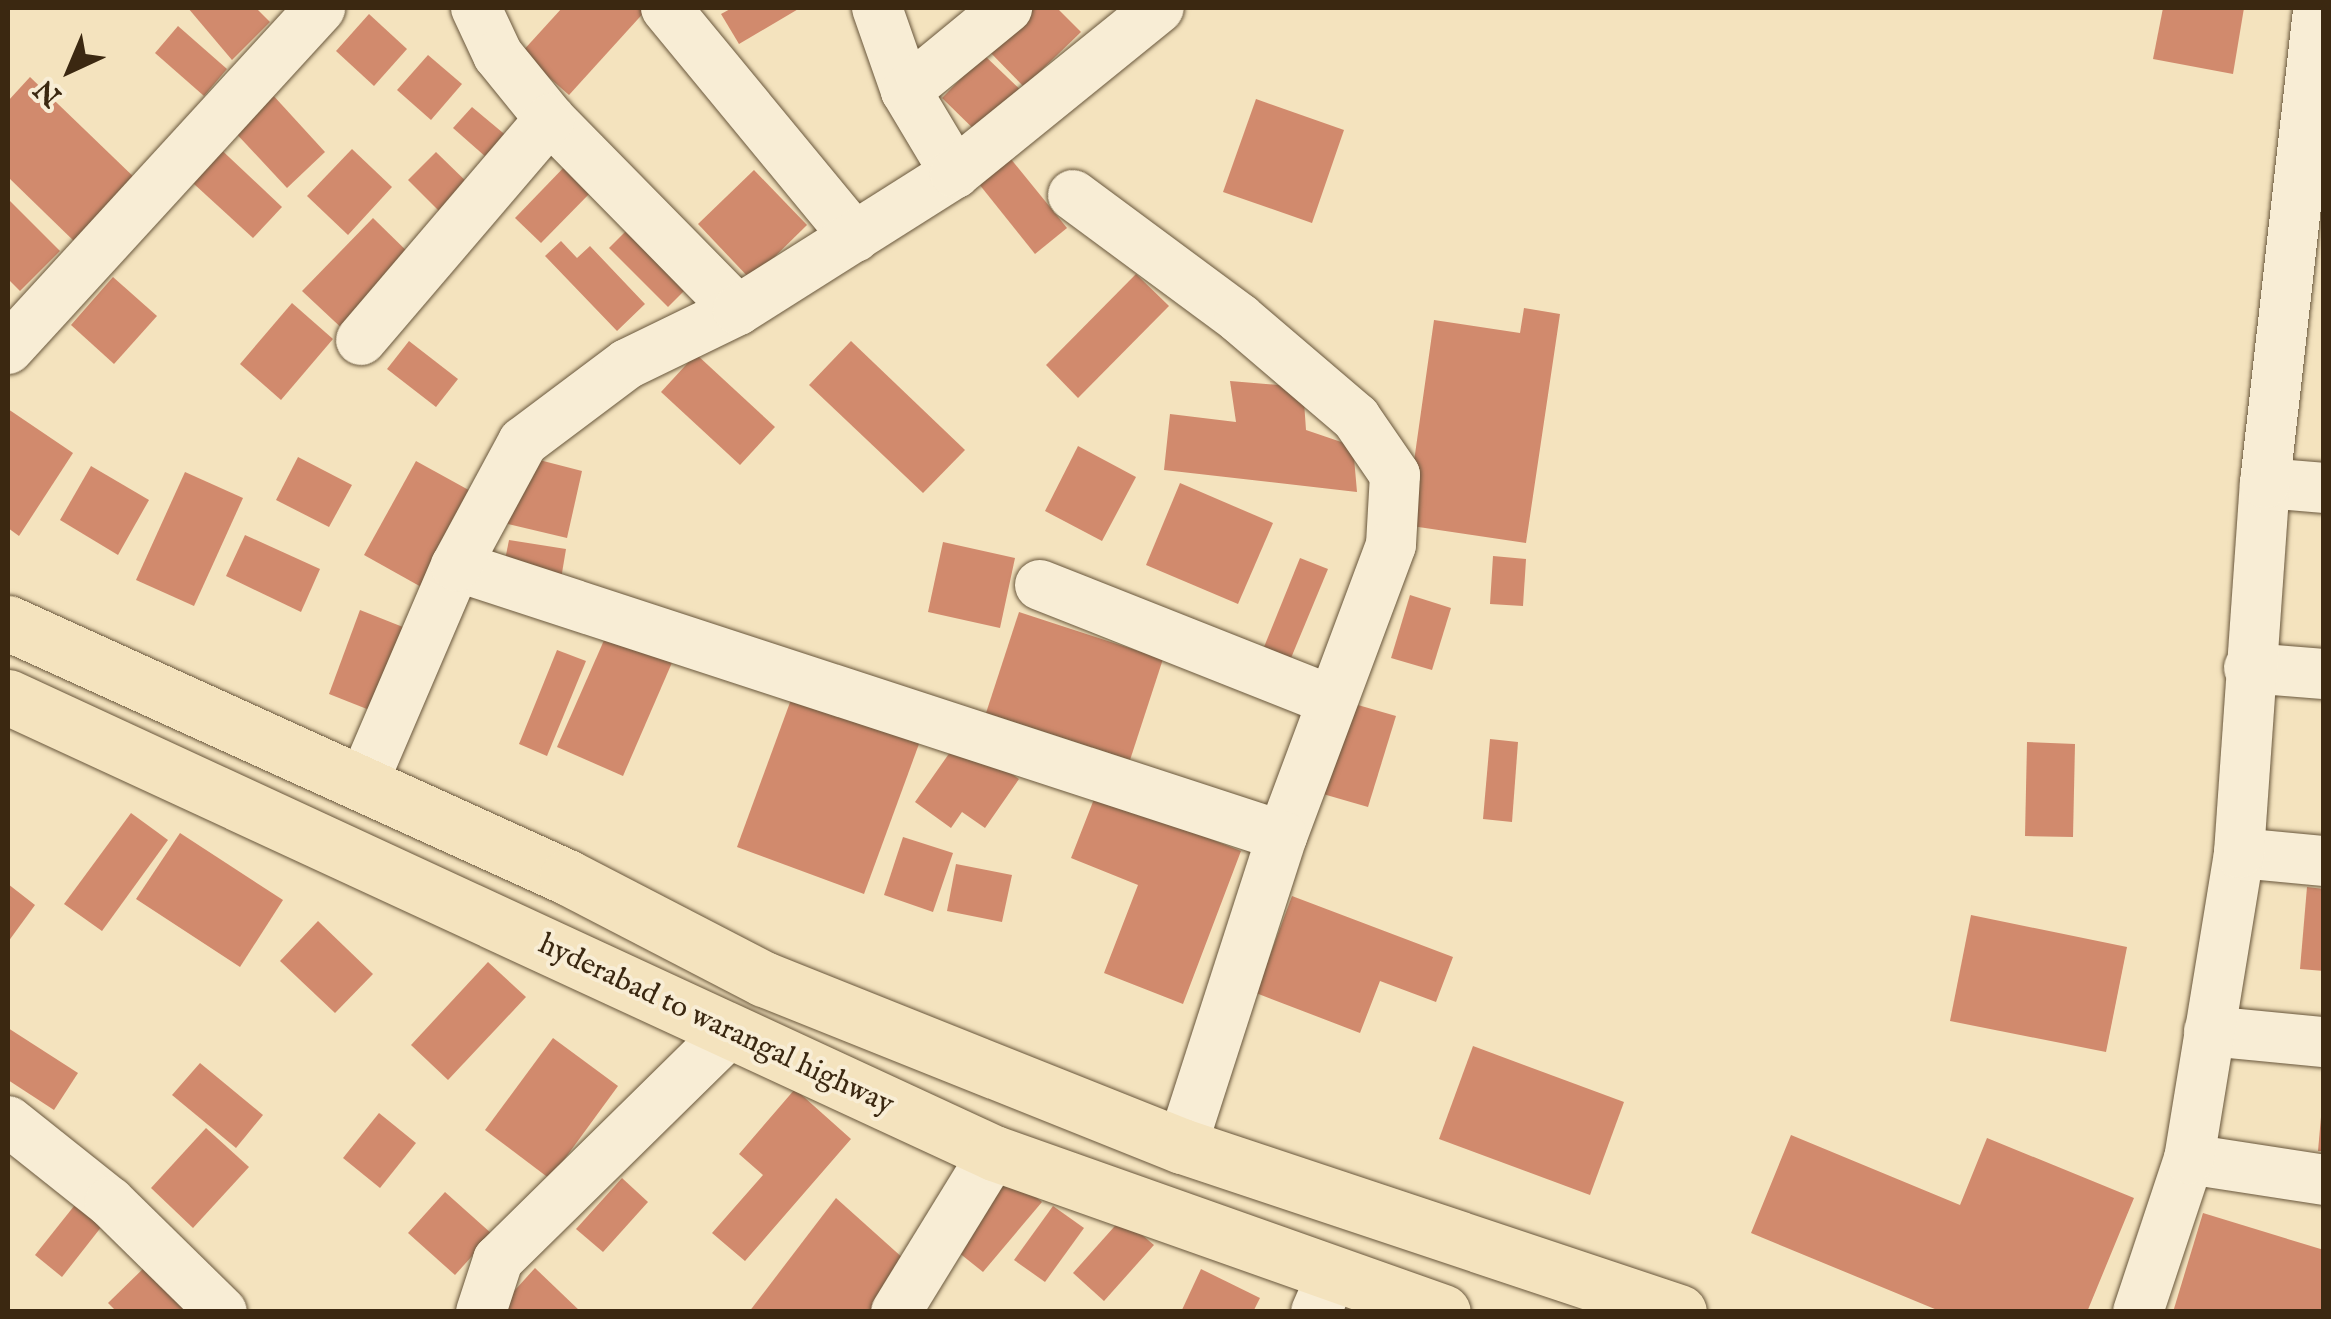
<!DOCTYPE html>
<style>
body{margin:0}
#map{position:relative;width:2331px;height:1319px;overflow:hidden;background:#f4e3be;font-family:"IM FELL English",serif}
div>[style]{position:absolute}
.building>*{inset:0;background:#d18a6d}
.roads{filter:drop-shadow(0 0 2px #69573c) drop-shadow(0 0 2px #69573c)}
.minor>*{height:50px;margin:-25px;padding:0 25px;transform-origin:25px;border-radius:25px;background:#f8edd5}
.primary>*{height:55px;margin:-27.5px;padding:0 27.5px;transform-origin:27.5px;border-radius:27.5px;background:#f4e3be}
span{translate:-50% -50%;white-space:nowrap;text-align:center;line-height:1.15;-webkit-text-stroke:8px #f8edd5;paint-order:stroke}
.street-label{font-size:30px;color:#3b2811}
.frame{position:absolute;inset:0;border:10px solid #3b2811;pointer-events:none}
.north{position:absolute;left:20px;top:20px;width:100px;height:100px;-webkit-text-stroke:8px #f8edd5;paint-order:stroke;rotate:224deg;font-size:28px;font-weight:700;line-height:40px;text-align:center;color:#3b2811}
.north::after{content:'';display:block;margin:auto;width:35px;height:45px;background:#3b2811;clip-path:polygon(50% 0,100% 100%,50% 72%,0 100%)}
</style>
<div id="map">
<div class="building">
<div style="clip-path:polygon(188px 8px,256px 8px,270px 22px,232px 60px)"></div>
<div style="clip-path:polygon(562px 8px,648px 8px,569px 95px,521px 53px)"></div>
<div style="clip-path:polygon(732px 8px,800px 8px,739px 44px,721px 14px)"></div>
<div style="clip-path:polygon(1028px 8px,1057px 8px,1081px 32px,1024px 87px,986px 48px)"></div>
<div style="clip-path:polygon(2163px 8px,2244px 8px,2233px 74px,2153px 59px)"></div>
<div style="clip-path:polygon(369px 14px,407px 49px,374px 86px,336px 51px)"></div>
<div style="clip-path:polygon(178px 26px,227px 69px,204px 96px,155px 53px)"></div>
<div style="clip-path:polygon(428px 55px,462px 84px,431px 120px,397px 90px)"></div>
<div style="clip-path:polygon(984px 55px,1030px 99px,988px 143px,942px 98px)"></div>
<div style="clip-path:polygon(30px 77px,139px 182px,78px 245px,8px 177px,8px 101px)"></div>
<div style="clip-path:polygon(271px 93px,325px 152px,287px 188px,232px 129px)"></div>
<div style="clip-path:polygon(1256px 99px,1344px 130px,1312px 223px,1223px 192px)"></div>
<div style="clip-path:polygon(472px 107px,515px 143px,495px 165px,453px 128px)"></div>
<div style="clip-path:polygon(212px 141px,282px 207px,253px 238px,182px 173px)"></div>
<div style="clip-path:polygon(352px 149px,392px 187px,348px 235px,307px 196px)"></div>
<div style="clip-path:polygon(436px 152px,475px 190px,447px 219px,408px 180px)"></div>
<div style="clip-path:polygon(1006px 153px,1067px 228px,1035px 254px,975px 179px)"></div>
<div style="clip-path:polygon(569px 162px,595px 188px,541px 243px,515px 218px)"></div>
<div style="clip-path:polygon(754px 170px,807px 225px,751px 280px,698px 224px)"></div>
<div style="clip-path:polygon(8px 199px,60px 251px,20px 291px,8px 279px)"></div>
<div style="clip-path:polygon(373px 218px,418px 262px,348px 334px,302px 291px)"></div>
<div style="clip-path:polygon(636px 221px,695px 280px,668px 307px,609px 248px)"></div>
<div style="clip-path:polygon(561px 241px,577px 258px,590px 246px,645px 304px,617px 331px,545px 256px)"></div>
<div style="clip-path:polygon(1136px 274px,1169px 306px,1078px 398px,1046px 365px)"></div>
<div style="clip-path:polygon(113px 277px,157px 316px,114px 364px,71px 325px)"></div>
<div style="clip-path:polygon(292px 303px,333px 339px,281px 400px,240px 364px)"></div>
<div style="clip-path:polygon(1524px 308px,1560px 314px,1526px 543px,1405px 525px,1434px 320px,1520px 333px)"></div>
<div style="clip-path:polygon(409px 341px,458px 379px,436px 407px,387px 369px)"></div>
<div style="clip-path:polygon(851px 341px,965px 450px,923px 493px,809px 385px)"></div>
<div style="clip-path:polygon(696px 354px,775px 427px,740px 465px,661px 392px)"></div>
<div style="clip-path:polygon(1230px 381px,1303px 387px,1306px 430px,1353px 446px,1357px 492px,1164px 470px,1170px 414px,1236px 422px)"></div>
<div style="clip-path:polygon(8px 409px,73px 453px,19px 536px,8px 528px)"></div>
<div style="clip-path:polygon(1078px 446px,1136px 477px,1102px 541px,1045px 511px)"></div>
<div style="clip-path:polygon(520px 455px,582px 471px,567px 538px,504px 523px)"></div>
<div style="clip-path:polygon(298px 457px,352px 485px,329px 527px,276px 500px)"></div>
<div style="clip-path:polygon(416px 461px,485px 499px,432px 593px,364px 555px)"></div>
<div style="clip-path:polygon(91px 466px,149px 500px,118px 555px,60px 520px)"></div>
<div style="clip-path:polygon(185px 472px,243px 498px,194px 606px,136px 580px)"></div>
<div style="clip-path:polygon(1180px 483px,1273px 523px,1238px 604px,1146px 565px)"></div>
<div style="clip-path:polygon(245px 535px,320px 569px,301px 612px,226px 576px)"></div>
<div style="clip-path:polygon(509px 540px,566px 549px,560px 585px,502px 575px)"></div>
<div style="clip-path:polygon(943px 542px,1015px 558px,1000px 628px,928px 612px)"></div>
<div style="clip-path:polygon(1493px 556px,1526px 559px,1523px 606px,1490px 604px)"></div>
<div style="clip-path:polygon(1300px 558px,1328px 569px,1291px 658px,1264px 647px)"></div>
<div style="clip-path:polygon(1410px 595px,1451px 608px,1432px 670px,1391px 658px)"></div>
<div style="clip-path:polygon(360px 610px,408px 629px,377px 713px,329px 694px)"></div>
<div style="clip-path:polygon(1019px 612px,1163px 659px,1130px 760px,986px 713px)"></div>
<div style="clip-path:polygon(609px 629px,674px 658px,623px 776px,557px 747px)"></div>
<div style="clip-path:polygon(557px 650px,586px 661px,547px 756px,519px 744px)"></div>
<div style="clip-path:polygon(796px 686px,923px 733px,864px 894px,737px 847px)"></div>
<div style="clip-path:polygon(1351px 703px,1396px 716px,1368px 807px,1323px 794px)"></div>
<div style="clip-path:polygon(960px 738px,1019px 779px,985px 828px,962px 812px,951px 828px,915px 802px)"></div>
<div style="clip-path:polygon(1490px 739px,1518px 742px,1512px 822px,1483px 819px)"></div>
<div style="clip-path:polygon(2027px 742px,2075px 744px,2073px 837px,2025px 836px)"></div>
<div style="clip-path:polygon(1096px 794px,1241px 851px,1183px 1004px,1104px 973px,1138px 885px,1071px 858px)"></div>
<div style="clip-path:polygon(131px 813px,168px 840px,102px 931px,64px 904px)"></div>
<div style="clip-path:polygon(180px 833px,283px 900px,240px 967px,136px 899px)"></div>
<div style="clip-path:polygon(903px 837px,953px 853px,933px 912px,884px 895px)"></div>
<div style="clip-path:polygon(956px 864px,1012px 875px,1002px 922px,947px 911px)"></div>
<div style="clip-path:polygon(8px 884px,35px 905px,8px 942px)"></div>
<div style="clip-path:polygon(2307px 887px,2324px 889px,2324px 971px,2300px 969px)"></div>
<div style="clip-path:polygon(1292px 896px,1453px 957px,1436px 1002px,1380px 981px,1360px 1033px,1256px 993px)"></div>
<div style="clip-path:polygon(1971px 915px,2127px 947px,2106px 1052px,1950px 1021px)"></div>
<div style="clip-path:polygon(318px 921px,373px 974px,335px 1013px,280px 961px)"></div>
<div style="clip-path:polygon(488px 962px,526px 997px,448px 1080px,411px 1045px)"></div>
<div style="clip-path:polygon(8px 1028px,78px 1073px,54px 1110px,8px 1080px)"></div>
<div style="clip-path:polygon(553px 1038px,618px 1086px,550px 1179px,485px 1130px)"></div>
<div style="clip-path:polygon(1473px 1046px,1624px 1102px,1590px 1195px,1439px 1139px)"></div>
<div style="clip-path:polygon(200px 1063px,263px 1115px,236px 1148px,172px 1095px)"></div>
<div style="clip-path:polygon(795px 1089px,851px 1139px,745px 1261px,712px 1233px,763px 1175px,739px 1154px)"></div>
<div style="clip-path:polygon(379px 1113px,416px 1143px,380px 1188px,343px 1158px)"></div>
<div style="clip-path:polygon(2321px 1117px,2324px 1117px,2324px 1151px,2318px 1151px)"></div>
<div style="clip-path:polygon(206px 1128px,249px 1167px,193px 1228px,151px 1188px)"></div>
<div style="clip-path:polygon(1791px 1135px,1960px 1205px,1987px 1138px,2134px 1198px,2087px 1312px,1942px 1312px,1751px 1233px)"></div>
<div style="clip-path:polygon(1007px 1173px,1042px 1202px,983px 1272px,948px 1244px)"></div>
<div style="clip-path:polygon(622px 1178px,648px 1202px,603px 1252px,576px 1229px)"></div>
<div style="clip-path:polygon(86px 1191px,113px 1212px,62px 1277px,35px 1255px)"></div>
<div style="clip-path:polygon(445px 1192px,492px 1234px,455px 1275px,408px 1233px)"></div>
<div style="clip-path:polygon(836px 1198px,914px 1268px,880px 1312px,749px 1312px)"></div>
<div style="clip-path:polygon(1053px 1206px,1084px 1228px,1045px 1282px,1014px 1260px)"></div>
<div style="clip-path:polygon(2203px 1213px,2324px 1250px,2324px 1312px,2173px 1312px)"></div>
<div style="clip-path:polygon(1122px 1218px,1154px 1245px,1104px 1301px,1073px 1273px)"></div>
<div style="clip-path:polygon(151px 1261px,202px 1312px,117px 1312px,108px 1303px)"></div>
<div style="clip-path:polygon(535px 1268px,581px 1312px,495px 1312px)"></div>
<div style="clip-path:polygon(1201px 1269px,1260px 1298px,1253px 1312px,1181px 1312px)"></div>
</div>
<div class="roads">
<div class="minor">
<div style="left:476px;top:8px;width:52px;rotate:64.9deg"></div>
<div style="left:498px;top:55px;width:82px;rotate:50.9deg"></div>
<div style="left:550px;top:119px;width:268px;rotate:45.5deg"></div>
<div style="left:666px;top:8px;width:297px;rotate:50.5deg"></div>
<div style="left:877px;top:8px;width:88px;rotate:70.7deg"></div>
<div style="left:906px;top:91px;width:96px;rotate:59.1deg"></div>
<div style="left:906px;top:91px;width:131px;rotate:-39.4deg"></div>
<div style="left:1073px;top:195px;width:207px;rotate:36.5deg"></div>
<div style="left:1239px;top:318px;width:154px;rotate:40.5deg"></div>
<div style="left:1356px;top:418px;width:69px;rotate:55.6deg"></div>
<div style="left:1395px;top:475px;width:70px;rotate:93.3deg"></div>
<div style="left:1391px;top:545px;width:311px;rotate:110.5deg"></div>
<div style="left:1282px;top:836px;width:326px;rotate:107.9deg"></div>
<div style="left:361px;top:340px;width:291px;rotate:-49.5deg"></div>
<div style="left:8px;top:349px;width:462px;rotate:-47.5deg"></div>
<div style="left:2265px;top:483px;width:59px;rotate:4.8deg"></div>
<div style="left:456px;top:566px;width:869px;rotate:18.1deg"></div>
<div style="left:1040px;top:585px;width:313px;rotate:21.6deg"></div>
<div style="left:2249px;top:668px;width:75px;rotate:4.6deg"></div>
<div style="left:362px;top:785px;width:238px;rotate:-66.8deg"></div>
<div style="left:456px;top:566px;width:141px;rotate:-61.6deg"></div>
<div style="left:523px;top:442px;width:130px;rotate:-36.9deg"></div>
<div style="left:627px;top:364px;width:123px;rotate:-25.9deg"></div>
<div style="left:738px;top:310px;width:257px;rotate:-32.3deg"></div>
<div style="left:955px;top:173px;width:262px;rotate:-39deg"></div>
<div style="left:2239px;top:853px;width:85px;rotate:5.4deg"></div>
<div style="left:2209px;top:1031px;width:116px;rotate:5.5deg"></div>
<div style="left:8px;top:1121px;width:130px;rotate:38.5deg"></div>
<div style="left:110px;top:1202px;width:157px;rotate:44.5deg"></div>
<div style="left:2189px;top:1159px;width:137px;rotate:8.8deg"></div>
<div style="left:481px;top:1312px;width:55px;rotate:-71.9deg"></div>
<div style="left:498px;top:1260px;width:325px;rotate:-44.5deg"></div>
<div style="left:896px;top:1312px;width:187px;rotate:-58.4deg"></div>
<div style="left:1316px;top:1312px;width:40px;rotate:-66.6deg"></div>
<div style="left:2138px;top:1312px;width:161px;rotate:-71.6deg"></div>
<div style="left:2189px;top:1159px;width:310px;rotate:-80.7deg"></div>
<div style="left:2239px;top:853px;width:371px;rotate:-86deg"></div>
<div style="left:2265px;top:483px;width:478px;rotate:-83.6deg"></div>
</div>
<div class="primary">
<div style="left:8px;top:623px;width:614px;rotate:24.44deg"></div>
<div style="left:567px;top:877px;width:222px;rotate:27.4deg"></div>
<div style="left:764px;top:979px;width:450px;rotate:21.8deg"></div>
<div style="left:1182px;top:1146px;width:524px;rotate:18.47deg"></div>
<div style="left:8px;top:697px;width:1086px;rotate:24.82deg"></div>
<div style="left:994px;top:1153px;width:476px;rotate:19.5deg"></div>
</div>
</div>
<div class="street-label">
<span style="left:716px;top:1025px;rotate:25deg">hyderabad to warangal highway</span>
</div>
<div class="frame"></div>
<div class="north">N</div>
</div>
